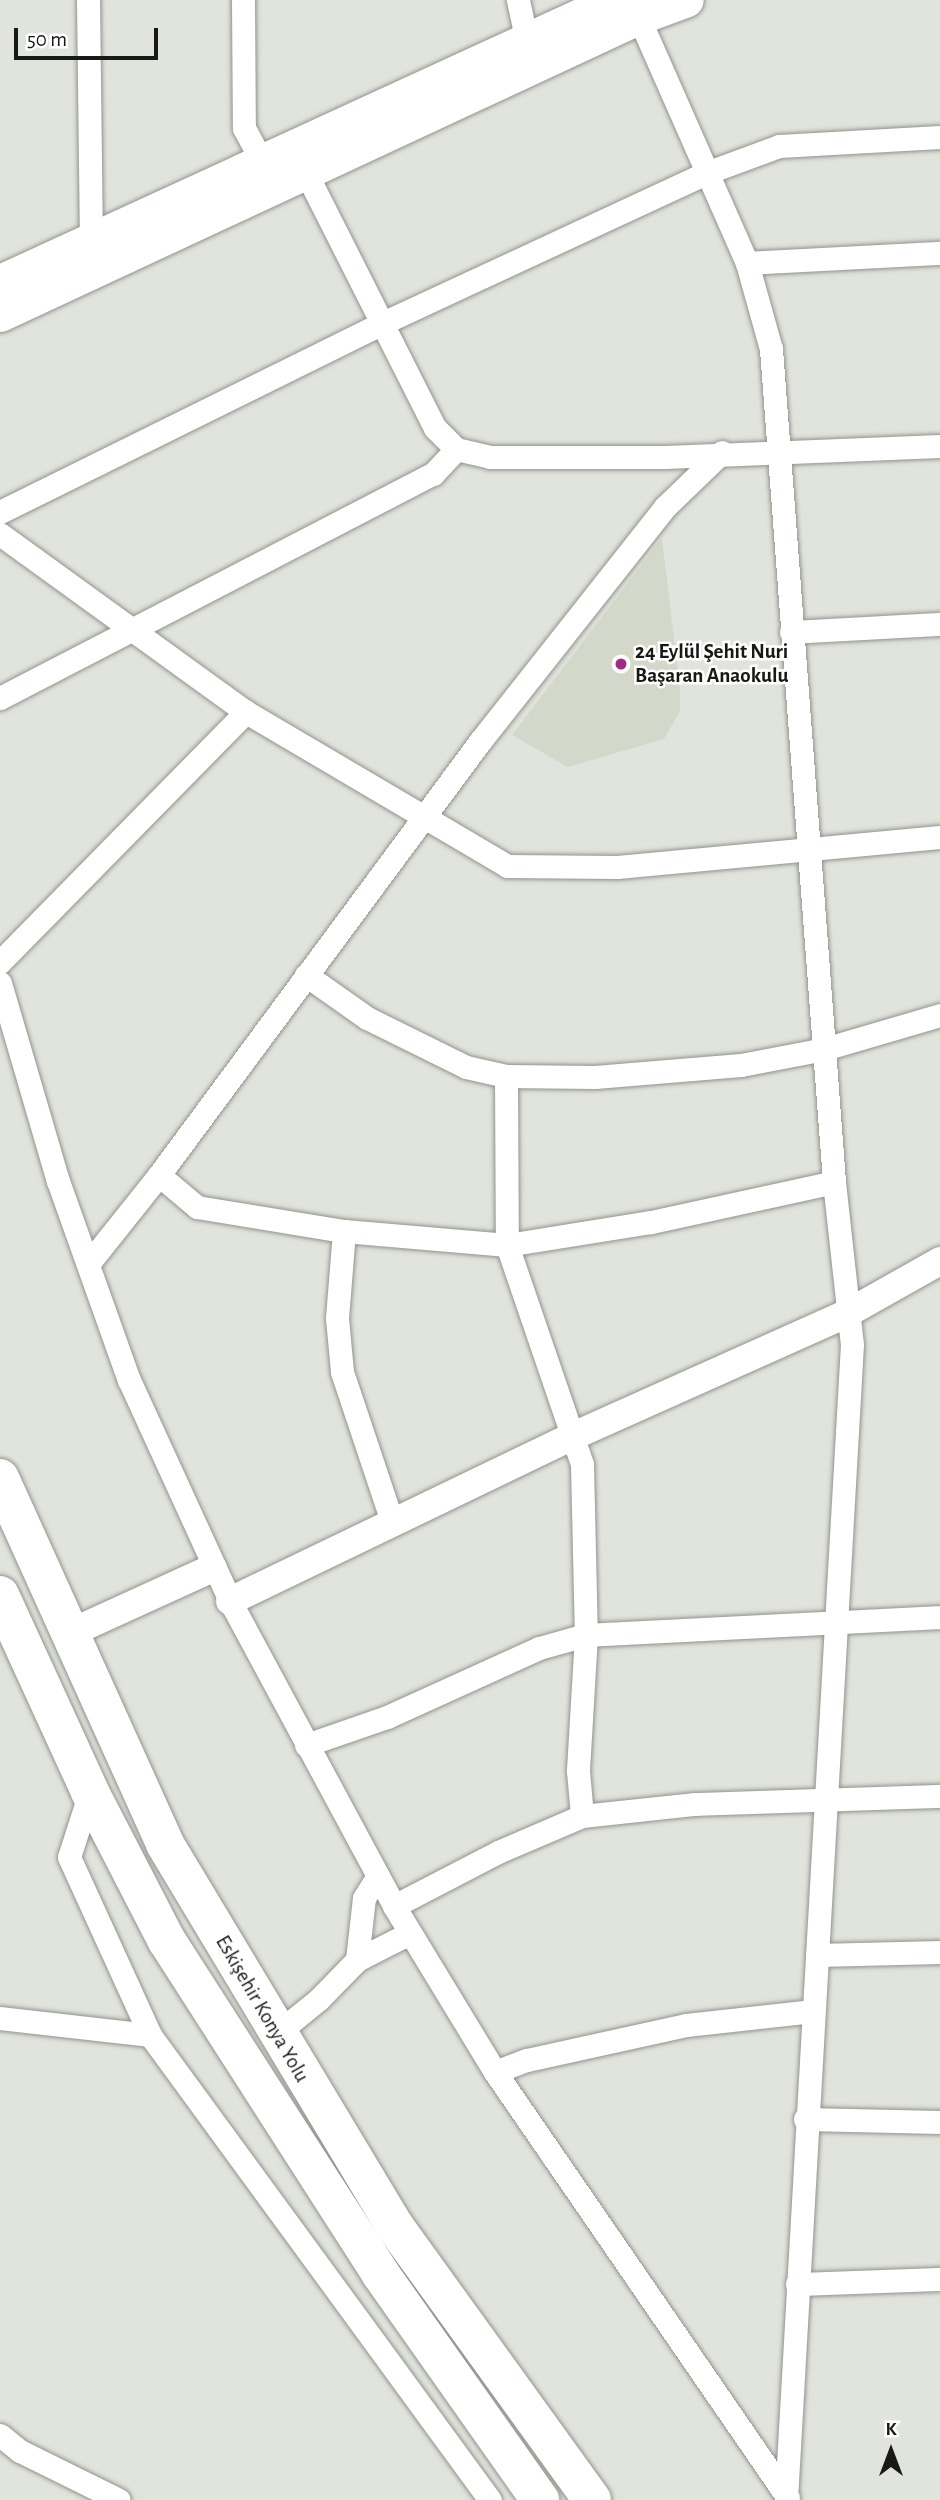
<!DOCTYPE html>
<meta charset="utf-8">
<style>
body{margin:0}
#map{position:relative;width:940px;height:2500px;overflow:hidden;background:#e1e4dc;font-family:"Alegreya Sans",sans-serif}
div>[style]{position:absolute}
.built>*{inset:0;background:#d3d8ca}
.roads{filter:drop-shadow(0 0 2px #91948d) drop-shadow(0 0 2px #91948d)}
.minor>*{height:23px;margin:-11.5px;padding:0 11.5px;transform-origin:11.5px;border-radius:11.5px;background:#fff}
.tertiary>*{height:28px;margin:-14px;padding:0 14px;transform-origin:14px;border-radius:14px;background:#fff}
.secondary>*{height:33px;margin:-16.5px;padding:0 16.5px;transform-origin:16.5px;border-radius:16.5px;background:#fff}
.trunk>*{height:38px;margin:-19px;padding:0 19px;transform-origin:19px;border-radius:19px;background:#fff}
.dots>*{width:19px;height:19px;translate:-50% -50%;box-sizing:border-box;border:4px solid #fff;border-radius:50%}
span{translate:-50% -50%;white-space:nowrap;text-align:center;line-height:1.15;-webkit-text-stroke:5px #fff;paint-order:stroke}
.poi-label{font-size:21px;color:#181916;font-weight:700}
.left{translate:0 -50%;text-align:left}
.street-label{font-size:21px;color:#181916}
.north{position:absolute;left:856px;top:2416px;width:70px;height:70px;-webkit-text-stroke:5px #fff;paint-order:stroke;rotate:0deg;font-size:19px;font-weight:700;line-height:28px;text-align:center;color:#181916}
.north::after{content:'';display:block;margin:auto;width:24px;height:32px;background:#181916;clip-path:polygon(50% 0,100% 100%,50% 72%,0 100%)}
.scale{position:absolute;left:14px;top:28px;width:144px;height:32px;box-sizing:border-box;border:4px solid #181916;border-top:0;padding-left:9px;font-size:21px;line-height:24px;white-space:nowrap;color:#181916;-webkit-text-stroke:5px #fff;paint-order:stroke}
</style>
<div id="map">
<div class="built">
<div style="clip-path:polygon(662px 538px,680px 690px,680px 711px,664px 739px,568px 767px,512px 735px)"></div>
</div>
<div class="roads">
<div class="minor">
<div style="left:88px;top:0;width:238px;rotate:89.3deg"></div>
<div style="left:243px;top:0;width:128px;rotate:89.6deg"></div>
<div style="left:244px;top:128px;width:51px;rotate:61.9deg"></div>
<div style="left:518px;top:0;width:40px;rotate:78deg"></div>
<div style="left:631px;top:0;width:287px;rotate:66.2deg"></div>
<div style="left:747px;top:263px;width:89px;rotate:74.4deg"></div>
<div style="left:771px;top:349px;width:835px;rotate:85.67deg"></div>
<div style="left:834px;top:1182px;width:163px;rotate:83.7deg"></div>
<div style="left:852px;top:1344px;width:1158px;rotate:93.27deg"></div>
<div style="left:299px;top:159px;width:301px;rotate:63.2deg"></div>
<div style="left:435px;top:428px;width:30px;rotate:45deg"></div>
<div style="left:456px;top:449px;width:35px;rotate:13deg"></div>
<div style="left:490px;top:457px;width:175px"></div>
<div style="left:665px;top:457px;width:275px;rotate:-2.3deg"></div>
<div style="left:747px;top:263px;width:193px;rotate:-3deg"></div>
<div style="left:0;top:512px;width:429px;rotate:-26.3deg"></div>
<div style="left:385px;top:322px;width:354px;rotate:-24.9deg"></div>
<div style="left:706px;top:173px;width:78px;rotate:-20.3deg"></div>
<div style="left:779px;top:146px;width:161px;rotate:-3.2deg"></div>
<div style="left:0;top:534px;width:304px;rotate:35.9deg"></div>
<div style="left:246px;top:712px;width:303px;rotate:30.5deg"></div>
<div style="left:507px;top:866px;width:110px;rotate:0.5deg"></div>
<div style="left:617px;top:867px;width:324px;rotate:-5.3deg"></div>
<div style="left:791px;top:632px;width:149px;rotate:-3.1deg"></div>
<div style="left:0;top:698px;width:488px;rotate:-27.4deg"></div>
<div style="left:433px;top:474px;width:34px;rotate:-47deg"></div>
<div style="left:0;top:962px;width:351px;rotate:-45.5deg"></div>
<div style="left:306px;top:975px;width:75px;rotate:35.2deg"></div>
<div style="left:367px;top:1018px;width:110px;rotate:26.3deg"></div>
<div style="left:466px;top:1067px;width:41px;rotate:12.7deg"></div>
<div style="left:506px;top:1076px;width:89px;rotate:0.6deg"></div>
<div style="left:595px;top:1077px;width:146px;rotate:-4.7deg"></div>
<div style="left:741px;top:1065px;width:85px;rotate:-10.9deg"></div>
<div style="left:824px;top:1049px;width:121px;rotate:-16.3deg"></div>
<div style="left:0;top:983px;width:206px;rotate:73.7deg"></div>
<div style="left:58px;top:1181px;width:211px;rotate:70.4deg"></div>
<div style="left:129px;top:1380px;width:243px;rotate:65.4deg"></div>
<div style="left:230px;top:1601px;width:346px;rotate:61.7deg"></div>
<div style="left:394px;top:1906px;width:194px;rotate:58.7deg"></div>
<div style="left:495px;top:2072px;width:517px;rotate:55.48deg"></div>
<div style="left:506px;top:1076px;width:169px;rotate:89.7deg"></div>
<div style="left:507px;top:1245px;width:231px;rotate:71.1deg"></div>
<div style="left:582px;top:1464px;width:171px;rotate:88.7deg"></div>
<div style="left:586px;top:1635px;width:136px;rotate:93.4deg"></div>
<div style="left:578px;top:1771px;width:45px;rotate:84.9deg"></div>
<div style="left:159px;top:1175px;width:50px;rotate:40.1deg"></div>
<div style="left:197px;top:1207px;width:149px;rotate:9.3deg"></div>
<div style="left:344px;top:1231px;width:164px;rotate:4.9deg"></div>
<div style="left:507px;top:1245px;width:146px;rotate:-9.1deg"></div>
<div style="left:651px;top:1222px;width:187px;rotate:-12.3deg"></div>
<div style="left:344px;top:1231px;width:87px;rotate:94.6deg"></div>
<div style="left:337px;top:1318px;width:54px;rotate:84.7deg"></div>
<div style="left:342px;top:1372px;width:160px;rotate:71.5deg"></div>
<div style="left:88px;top:1264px;width:114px;rotate:-51.4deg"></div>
<div style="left:159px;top:1175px;width:541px;rotate:-53.49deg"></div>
<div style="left:481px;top:740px;width:297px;rotate:-51.7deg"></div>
<div style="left:665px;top:507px;width:79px;rotate:-44deg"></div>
<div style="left:306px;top:1745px;width:86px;rotate:-19.1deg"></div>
<div style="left:387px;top:1717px;width:167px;rotate:-24.4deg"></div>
<div style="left:539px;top:1648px;width:49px;rotate:-15.5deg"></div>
<div style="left:586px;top:1635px;width:354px;rotate:-2.9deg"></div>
<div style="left:90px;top:1792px;width:68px;rotate:107.9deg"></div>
<div style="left:69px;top:1857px;width:196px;rotate:65.5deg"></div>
<div style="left:150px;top:2035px;width:576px;rotate:53.83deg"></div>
<div style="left:394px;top:1906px;width:117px;rotate:-27.4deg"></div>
<div style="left:498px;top:1852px;width:91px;rotate:-23.2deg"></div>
<div style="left:582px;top:1816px;width:114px;rotate:-6.1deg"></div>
<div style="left:695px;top:1804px;width:245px;rotate:-1.9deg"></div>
<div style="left:817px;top:1955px;width:123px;rotate:-1.4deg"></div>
<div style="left:357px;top:1960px;width:62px;rotate:-83.6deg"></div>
<div style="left:364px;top:1898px;width:25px;rotate:-58deg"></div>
<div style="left:0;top:2018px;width:151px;rotate:6.5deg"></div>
<div style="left:276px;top:2034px;width:55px;rotate:-39.1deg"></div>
<div style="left:319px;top:1999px;width:54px;rotate:-45.7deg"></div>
<div style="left:357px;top:1960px;width:59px;rotate:-27deg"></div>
<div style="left:495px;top:2072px;width:34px;rotate:-21deg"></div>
<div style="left:527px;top:2060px;width:163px;rotate:-12.4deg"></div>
<div style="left:686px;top:2025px;width:128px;rotate:-6.3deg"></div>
<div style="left:805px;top:2119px;width:135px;rotate:1.3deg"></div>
<div style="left:797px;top:2284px;width:143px;rotate:-2deg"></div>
<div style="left:0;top:2435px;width:26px;rotate:39deg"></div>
<div style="left:20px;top:2451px;width:110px;rotate:26.3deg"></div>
</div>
<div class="tertiary">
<div style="left:230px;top:1601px;width:378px;rotate:-25.7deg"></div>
<div style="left:571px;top:1437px;width:301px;rotate:-24.1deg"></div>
<div style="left:846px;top:1314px;width:108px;rotate:-29.4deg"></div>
<div style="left:68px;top:1634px;width:159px;rotate:-24.5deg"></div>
</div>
<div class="secondary">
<div style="left:0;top:281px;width:673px;rotate:-24.66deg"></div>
<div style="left:0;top:315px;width:702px;rotate:-24.96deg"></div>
<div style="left:636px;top:19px;width:54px;rotate:-20.4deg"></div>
</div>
<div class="trunk">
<div style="left:0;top:1478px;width:401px;rotate:65.7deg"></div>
<div style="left:165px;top:1844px;width:448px;rotate:59deg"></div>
<div style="left:396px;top:2228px;width:335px;rotate:54.2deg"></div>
<div style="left:0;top:1595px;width:217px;rotate:65.4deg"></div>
<div style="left:90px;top:1792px;width:168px;rotate:62.7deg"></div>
<div style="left:167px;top:1941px;width:394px;rotate:57.3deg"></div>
<div style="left:380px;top:2273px;width:278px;rotate:54.8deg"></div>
</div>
</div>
<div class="dots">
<div style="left:621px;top:664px;background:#a12a82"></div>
</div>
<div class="poi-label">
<span class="left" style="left:635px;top:664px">24 Eylül Şehit Nuri<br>Başaran Anaokulu</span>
</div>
<div class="street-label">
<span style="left:262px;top:2009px;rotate:60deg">Eskişehir Konya Yolu</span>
</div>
<div class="north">K</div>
<div class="scale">50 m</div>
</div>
